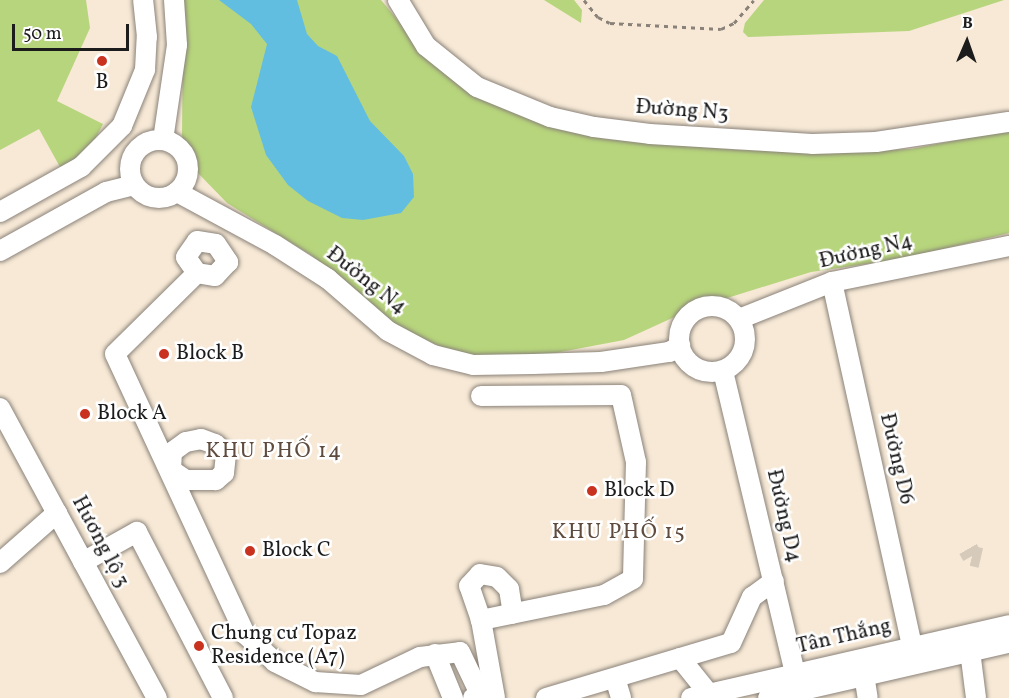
<!DOCTYPE html>
<meta charset="utf-8">
<style>
body{margin:0}
#map{position:relative;width:1009px;height:698px;overflow:hidden;background:#f7e9d6;font-family:Vollkorn,serif}
div>[style]{position:absolute}
.green>*{inset:0;background:#b7d57c}
.water>*{inset:0;background:#62bee0}
.minor-tunnel>*{height:20px;margin-top:-10px;transform-origin:0;background:repeating-linear-gradient(90deg,#d6caba 0 20px,transparent 0 30px)}
.path>*{height:3px;margin-top:-1.5px;transform-origin:0;background:repeating-linear-gradient(90deg,#8a8279 0 4.5px,transparent 0 9px)}
.roads{filter:drop-shadow(0 0 2px #8a8279) drop-shadow(0 0 2px #8a8279)}
.minor>*{height:20px;margin:-10px;padding:0 10px;transform-origin:10px;border-radius:10px;background:#fff}
.minor>.ring{margin:-10px;padding:0;box-sizing:content-box;background:none;border:20px solid #fff;border-radius:50%}
.dots>*{width:16px;height:16px;translate:-50% -50%;box-sizing:border-box;border:3px solid #fff;border-radius:50%}
span{translate:-50% -50%;white-space:nowrap;text-align:center;line-height:1.15;-webkit-text-stroke:5px #fff;paint-order:stroke}
.poi-label{font-size:21px;color:#1c1c1c}
.left{translate:0 -50%;text-align:left}
.street-label{font-size:21px;color:#1c1c1c}
.neighbourhood-label{font-size:22px;color:#5f4c3f;letter-spacing:1.5px}
.north{position:absolute;left:937px;top:12px;width:60px;height:60px;-webkit-text-stroke:4px #fff;paint-order:stroke;rotate:2deg;font-size:16px;font-weight:700;line-height:24px;text-align:center;color:#1c1c1c}
.north::after{content:'';display:block;margin:auto;width:21px;height:27px;background:#1c1c1c;clip-path:polygon(50% 0,100% 100%,50% 72%,0 100%)}
.scale{position:absolute;left:12px;top:24px;width:117px;height:27px;box-sizing:border-box;border:3px solid #1c1c1c;border-top:0;padding-left:8px;font-size:18px;line-height:21px;white-space:nowrap;color:#1c1c1c;-webkit-text-stroke:4px #fff;paint-order:stroke}
</style>
<div id="map">
<div class="green">
<div style="clip-path:polygon(0 0,86px 0,90px 28px,57px 101px,103px 124px,89px 151px,60px 167px,39px 129px,0 150px)"></div>
<div style="clip-path:polygon(178px 0,381px 0,428px 57px,565px 128px,605px 139px,738px 150px,861px 151px,911px 149px,1009px 130px,1009px 233px,907px 258px,811px 272px,692px 309px,624px 340px,534px 357px,466px 357px,404px 331px,311px 255px,227px 203px,197px 172px,182px 136px,183px 34px)"></div>
<div style="clip-path:polygon(544px 0,574px 0,582px 10px,581px 23px)"></div>
<div style="clip-path:polygon(764px 0,1004px 0,909px 31px,748px 37px,743px 32px,745px 23px)"></div>
</div>
<div class="water">
<div style="clip-path:polygon(219px 0,297px 0,307px 34px,318px 46px,337px 56px,370px 121px,404px 156px,413px 174px,414px 197px,401px 213px,363px 220px,342px 218px,308px 201px,288px 185px,266px 155px,251px 107px,267px 44px,251px 24px)"></div>
</div>
<div class="minor-tunnel">
<div style="left:968px;top:549px;width:8px;rotate:60deg"></div>
<div style="left:972px;top:556px;width:9px;rotate:13deg"></div>
</div>
<div class="path">
<div style="left:584px;top:0;width:22px;rotate:51deg"></div>
<div style="left:598px;top:17px;width:13px;rotate:27deg"></div>
<div style="left:610px;top:23px;width:111px;rotate:3.1deg"></div>
<div style="left:721px;top:29px;width:14px;rotate:-25deg"></div>
<div style="left:734px;top:23px;width:30px;rotate:-49deg"></div>
</div>
<div class="roads">
<div class="minor">
<div style="left:398px;top:0;width:54px;rotate:58.7deg"></div>
<div style="left:426px;top:46px;width:65px;rotate:38.8deg"></div>
<div style="left:477px;top:87px;width:79px;rotate:22.3deg"></div>
<div style="left:550px;top:117px;width:45px;rotate:12.8deg"></div>
<div style="left:594px;top:127px;width:56px;rotate:7.1deg"></div>
<div style="left:650px;top:134px;width:162px;rotate:3.5deg"></div>
<div style="left:812px;top:144px;width:64px;rotate:-1.8deg"></div>
<div style="left:876px;top:142px;width:134px;rotate:-8.6deg"></div>
<div class="ring" style="left:130px;top:140px;width:38px;height:38px"></div>
<div style="left:163px;top:140px;width:96px;rotate:-81.6deg"></div>
<div style="left:177px;top:45px;width:45px;rotate:-93.8deg"></div>
<div style="left:177px;top:192px;width:111px;rotate:28.4deg"></div>
<div style="left:275px;top:245px;width:63px;rotate:32.7deg"></div>
<div style="left:328px;top:279px;width:79px;rotate:40.9deg"></div>
<div style="left:388px;top:331px;width:51px;rotate:28.1deg"></div>
<div style="left:433px;top:355px;width:41px;rotate:14deg"></div>
<div style="left:473px;top:365px;width:60px;rotate:-1deg"></div>
<div style="left:533px;top:364px;width:68px;rotate:-1.7deg"></div>
<div style="left:601px;top:362px;width:69px;rotate:-8.4deg"></div>
<div style="left:669px;top:352px;width:13px;rotate:-29deg"></div>
<div style="left:0;top:212px;width:93px;rotate:-29.1deg"></div>
<div style="left:81px;top:167px;width:58px;rotate:-45deg"></div>
<div style="left:122px;top:126px;width:61px;rotate:-67.7deg"></div>
<div style="left:145px;top:70px;width:33px;rotate:-87deg"></div>
<div style="left:147px;top:37px;width:37px;rotate:-96deg"></div>
<div style="left:197px;top:241px;width:19px;rotate:9deg"></div>
<div style="left:216px;top:244px;width:22px;rotate:56deg"></div>
<div style="left:228px;top:262px;width:19px;rotate:133deg"></div>
<div style="left:215px;top:276px;width:18px;rotate:-171deg"></div>
<div style="left:197px;top:273px;width:19px;rotate:-125deg"></div>
<div style="left:186px;top:257px;width:19px;rotate:-55deg"></div>
<div style="left:0;top:251px;width:121px;rotate:-29.1deg"></div>
<div style="left:106px;top:192px;width:29px;rotate:-14deg"></div>
<div style="left:197px;top:273px;width:115px;rotate:135.4deg"></div>
<div style="left:115px;top:354px;width:309px;rotate:65.1deg"></div>
<div style="left:245px;top:634px;width:41px;rotate:43deg"></div>
<div style="left:275px;top:662px;width:45px;rotate:26.6deg"></div>
<div style="left:315px;top:682px;width:46px;rotate:3.7deg"></div>
<div style="left:361px;top:685px;width:65px;rotate:-25.4deg"></div>
<div style="left:420px;top:657px;width:40px;rotate:-7.1deg"></div>
<div style="left:460px;top:652px;width:47px;rotate:64.5deg"></div>
<div style="left:480px;top:694px;width:8px;rotate:150deg"></div>
<div style="left:832px;top:282px;width:390px;rotate:77.6deg"></div>
<div class="ring" style="left:679px;top:306px;width:46px;height:46px"></div>
<div style="left:739px;top:319px;width:100px;rotate:-21.7deg"></div>
<div style="left:832px;top:282px;width:181px;rotate:-11.5deg"></div>
<div style="left:723px;top:371px;width:328px;rotate:76.6deg"></div>
<div style="left:481px;top:396px;width:140px;rotate:-0.4deg"></div>
<div style="left:621px;top:395px;width:69px;rotate:77.4deg"></div>
<div style="left:636px;top:462px;width:117px;rotate:91.5deg"></div>
<div style="left:633px;top:579px;width:33px;rotate:151deg"></div>
<div style="left:604px;top:595px;width:126px;rotate:168.5deg"></div>
<div style="left:481px;top:620px;width:79px;rotate:79.8deg"></div>
<div style="left:0;top:408px;width:330px;rotate:61.6deg"></div>
<div style="left:201px;top:439px;width:15px;rotate:20deg"></div>
<div style="left:215px;top:444px;width:15px;rotate:42deg"></div>
<div style="left:226px;top:454px;width:19px;rotate:96deg"></div>
<div style="left:224px;top:473px;width:11px;rotate:139deg"></div>
<div style="left:216px;top:480px;width:30px;rotate:180deg"></div>
<div style="left:186px;top:480px;width:18px;rotate:-146deg"></div>
<div style="left:171px;top:470px;width:18px;rotate:-87deg"></div>
<div style="left:172px;top:452px;width:17px;rotate:-36deg"></div>
<div style="left:186px;top:442px;width:15px;rotate:-11deg"></div>
<div style="left:83px;top:562px;width:62px;rotate:-29.1deg"></div>
<div style="left:137px;top:532px;width:187px;rotate:62.6deg"></div>
<div style="left:0;top:563px;width:76px;rotate:-41.3deg"></div>
<div style="left:481px;top:620px;width:36px;rotate:-109deg"></div>
<div style="left:469px;top:586px;width:16px;rotate:-47deg"></div>
<div style="left:480px;top:574px;width:17px;rotate:10deg"></div>
<div style="left:497px;top:577px;width:17px;rotate:45deg"></div>
<div style="left:509px;top:589px;width:25px;rotate:81deg"></div>
<div style="left:970px;top:651px;width:47px;rotate:82.7deg"></div>
<div style="left:435px;top:654px;width:48px;rotate:67.8deg"></div>
<div style="left:680px;top:658px;width:46px;rotate:51.1deg"></div>
<div style="left:862px;top:662px;width:36px;rotate:81deg"></div>
<div style="left:615px;top:678px;width:21px;rotate:73deg"></div>
<div style="left:546px;top:698px;width:193px;rotate:-16.6deg"></div>
<div style="left:731px;top:643px;width:51px;rotate:-65.5deg"></div>
<div style="left:752px;top:597px;width:27px;rotate:-36deg"></div>
<div style="left:691px;top:698px;width:326px;rotate:-12.9deg"></div>
<div style="left:768px;top:698px;width:247px;rotate:-12.9deg"></div>
</div>
</div>
<div class="dots">
<div style="left:102px;top:61px;background:#c8321e"></div>
<div style="left:164px;top:354px;background:#c8321e"></div>
<div style="left:85px;top:414px;background:#c8321e"></div>
<div style="left:592px;top:491px;background:#c8321e"></div>
<div style="left:250px;top:551px;background:#c8321e"></div>
<div style="left:199px;top:646px;background:#c8321e"></div>
</div>
<div class="poi-label">
<span style="left:102px;top:83px">B</span>
<span class="left" style="left:176px;top:354px">Block B</span>
<span class="left" style="left:97px;top:414px">Block A</span>
<span class="left" style="left:604px;top:491px">Block D</span>
<span class="left" style="left:262px;top:551px">Block C</span>
<span class="left" style="left:211px;top:646px">Chung cư Topaz<br>Residence (A7)</span>
</div>
<div class="street-label">
<span style="left:682px;top:111px;rotate:4deg">Đường N3</span>
<span style="left:866px;top:252px;rotate:-13deg">Đường N4</span>
<span style="left:366px;top:281px;rotate:38deg">Đường N4</span>
<span style="left:896px;top:459px;rotate:77deg">Đường D6</span>
<span style="left:783px;top:516px;rotate:77deg">Đường D4</span>
<span style="left:100px;top:542px;rotate:62deg">Hương lộ 3</span>
<span style="left:844px;top:637px;rotate:-13deg">Tân Thắng</span>
</div>
<div class="neighbourhood-label">
<span style="left:274px;top:452px">KHU PHỐ 14</span>
<span style="left:619px;top:533px">KHU PHỐ 15</span>
</div>
<div class="north">B</div>
<div class="scale">50 m</div>
</div>
